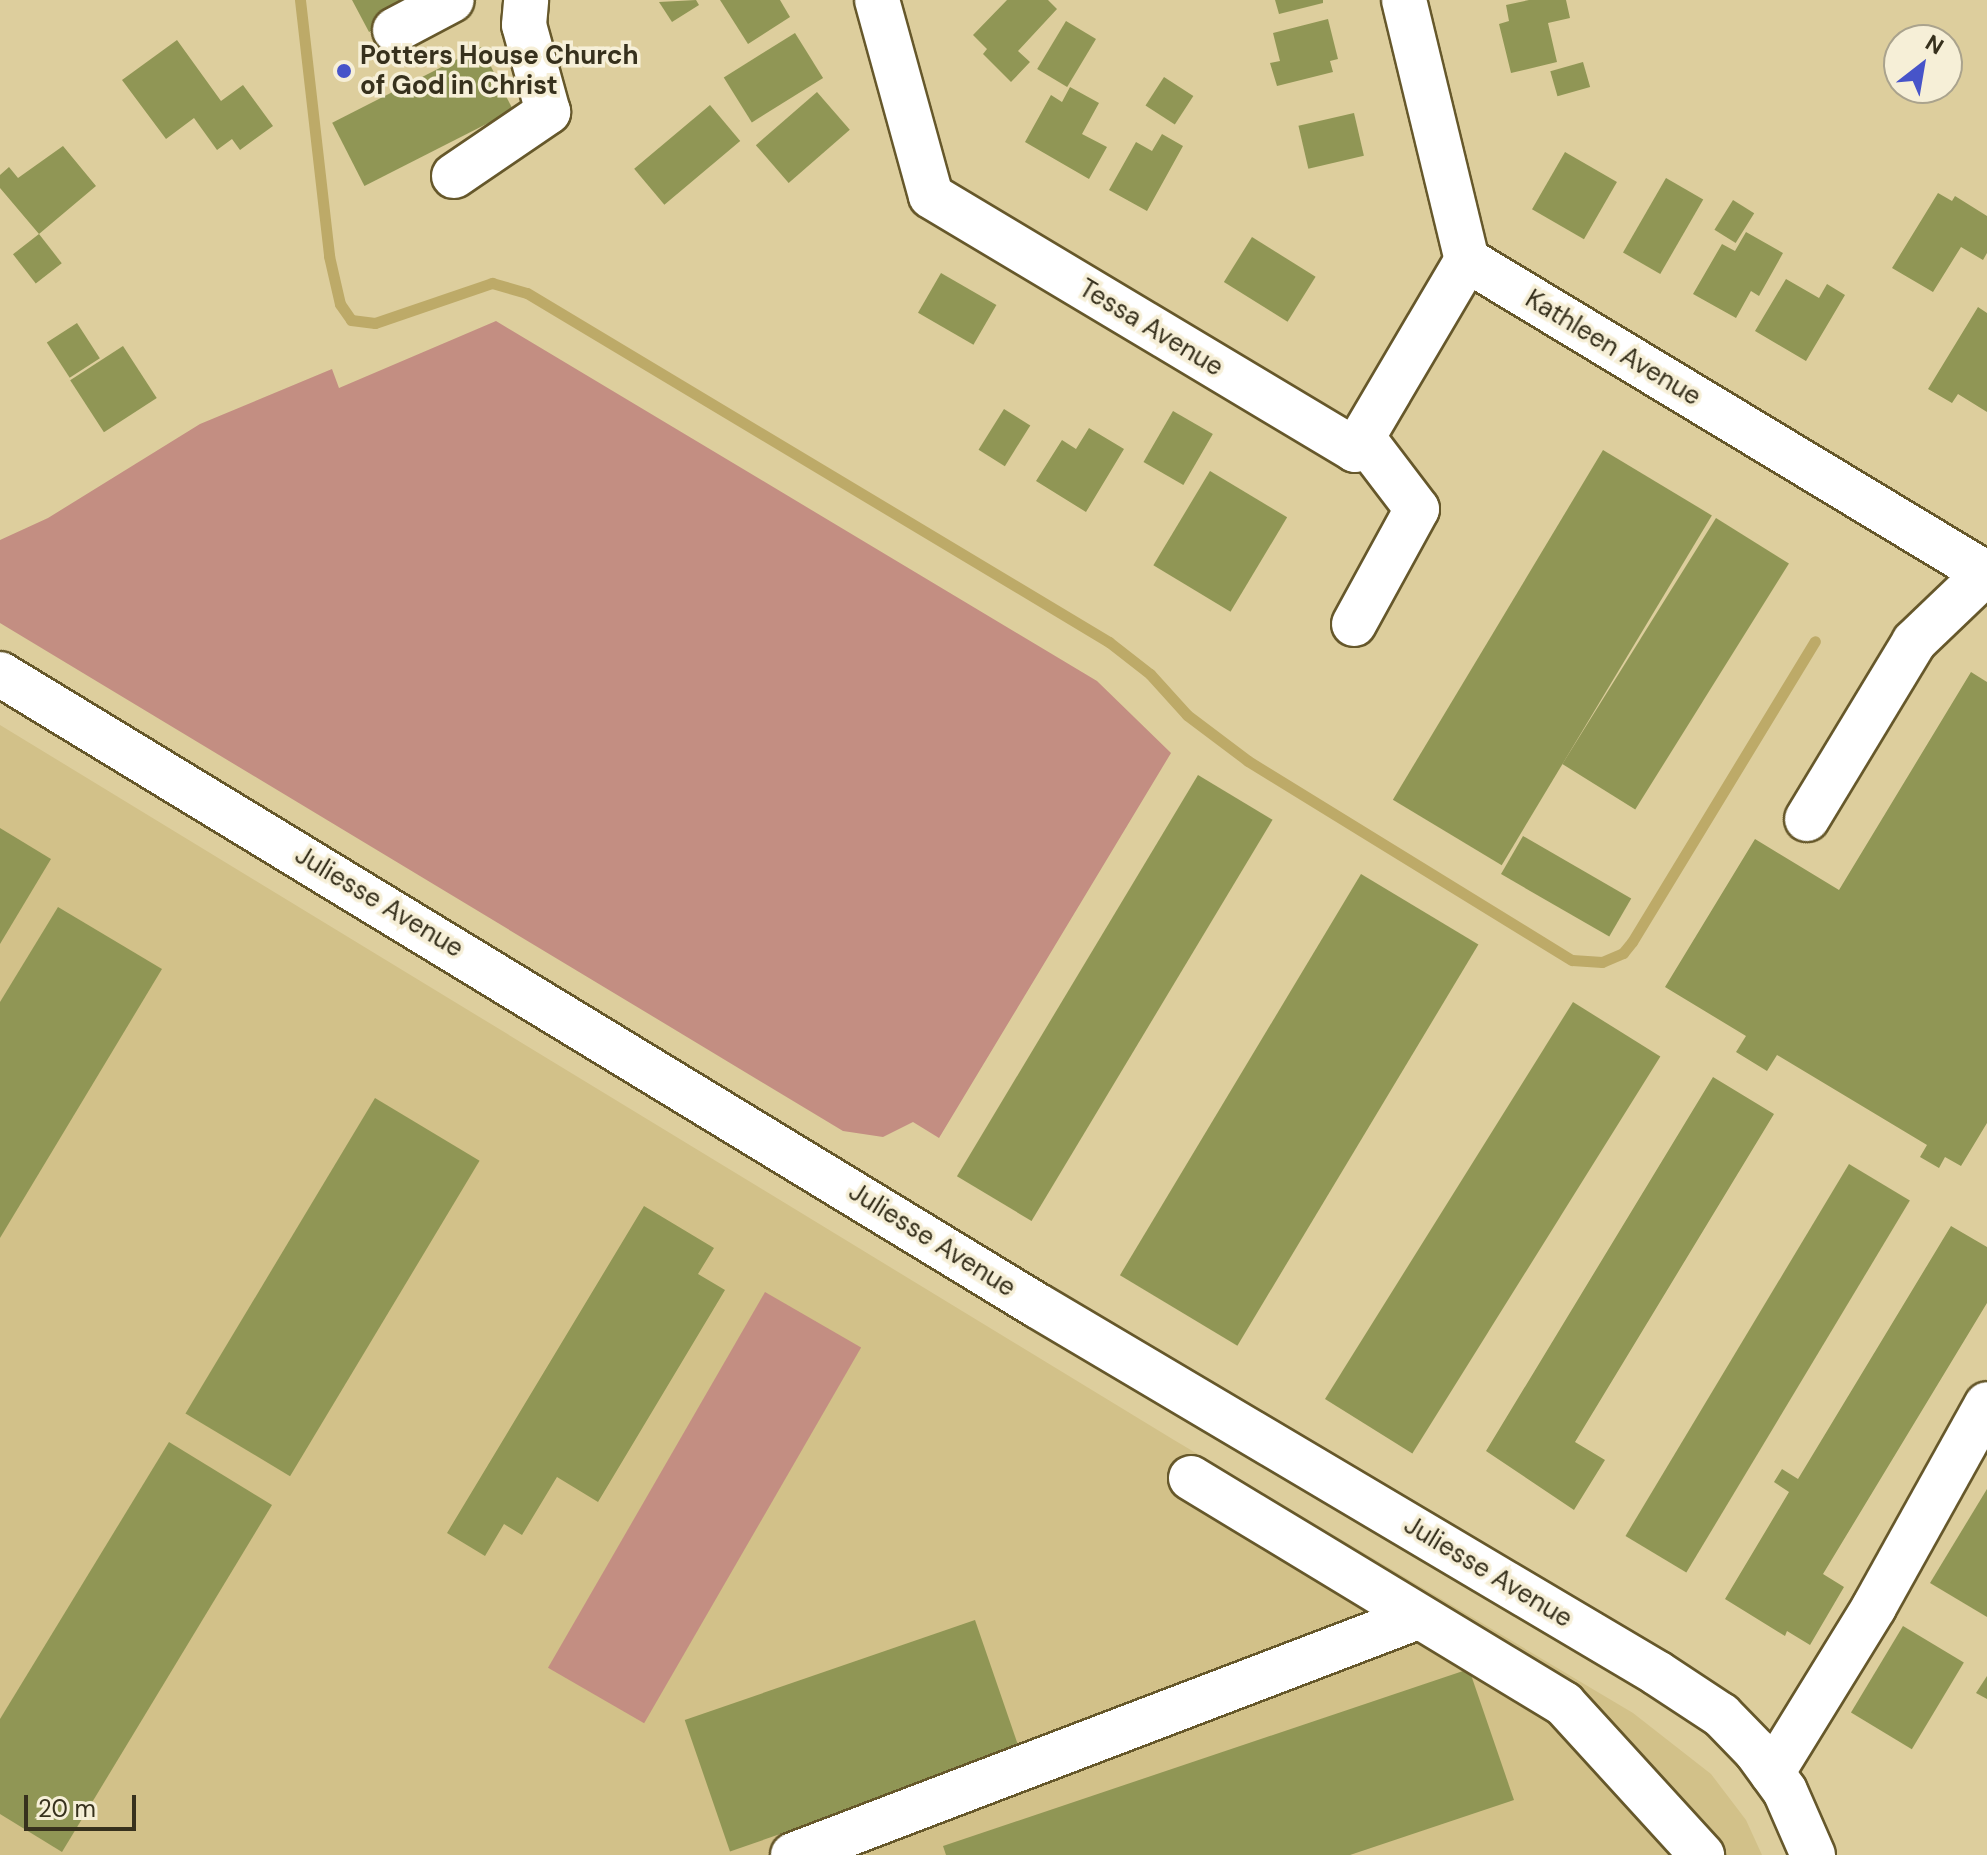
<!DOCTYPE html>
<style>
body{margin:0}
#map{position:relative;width:1987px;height:1855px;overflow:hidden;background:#ddce9d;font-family:"DM Sans",sans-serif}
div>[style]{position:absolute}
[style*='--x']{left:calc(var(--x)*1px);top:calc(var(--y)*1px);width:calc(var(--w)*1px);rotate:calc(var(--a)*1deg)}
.built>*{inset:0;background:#d2c189}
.green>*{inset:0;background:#c38e82;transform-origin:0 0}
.stream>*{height:11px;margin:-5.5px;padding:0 5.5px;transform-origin:5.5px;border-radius:5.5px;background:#bdaa68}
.building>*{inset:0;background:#909655;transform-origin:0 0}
.roads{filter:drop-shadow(2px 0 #66582b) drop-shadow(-2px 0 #66582b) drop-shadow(0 2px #66582b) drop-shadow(0 -2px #66582b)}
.minor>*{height:44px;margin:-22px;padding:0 22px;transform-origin:22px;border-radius:22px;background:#fff}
.dots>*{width:22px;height:22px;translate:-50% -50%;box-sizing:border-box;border:4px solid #f6efd7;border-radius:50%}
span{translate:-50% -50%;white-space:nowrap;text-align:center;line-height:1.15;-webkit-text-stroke:7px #f6efd7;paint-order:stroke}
.poi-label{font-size:26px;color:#37311d;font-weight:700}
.left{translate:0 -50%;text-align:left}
.street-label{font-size:26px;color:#37311d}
.north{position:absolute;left:1883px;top:24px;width:80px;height:80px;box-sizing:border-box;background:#f6efd7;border:2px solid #aaa38d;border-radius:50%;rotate:31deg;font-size:22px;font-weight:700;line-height:32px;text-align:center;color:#37311d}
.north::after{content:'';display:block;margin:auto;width:28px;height:36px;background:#4754c9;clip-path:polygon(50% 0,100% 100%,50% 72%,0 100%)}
.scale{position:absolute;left:24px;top:1795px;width:112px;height:36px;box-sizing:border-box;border:4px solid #37311d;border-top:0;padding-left:10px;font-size:24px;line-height:28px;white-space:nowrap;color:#37311d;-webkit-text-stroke:6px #f6efd7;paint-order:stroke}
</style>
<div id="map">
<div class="built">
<div style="clip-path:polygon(0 725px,1174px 1440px,1633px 1713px,1711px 1774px,1746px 1820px,1762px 1855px,0 1855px)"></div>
</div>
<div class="green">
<div style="clip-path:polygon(496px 321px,1097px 681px,1171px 753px,939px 1138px,913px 1122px,883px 1137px,843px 1131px,0 623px,0 540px,48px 518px,200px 424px,332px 369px,339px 388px)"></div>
<div style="left:765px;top:1292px;width:111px;height:434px;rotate:30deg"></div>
</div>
<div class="stream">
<div style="--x:300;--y:0;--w:258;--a:83.5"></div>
<div style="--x:329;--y:256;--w:49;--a:77.1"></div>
<div style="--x:340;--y:304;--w:19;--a:55"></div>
<div style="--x:351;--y:320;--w:24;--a:7"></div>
<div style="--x:375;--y:323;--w:124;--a:-18.9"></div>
<div style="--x:492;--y:283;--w:36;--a:16"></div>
<div style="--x:527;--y:293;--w:679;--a:30.95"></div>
<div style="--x:1109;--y:642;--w:52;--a:38"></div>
<div style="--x:1150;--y:674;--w:55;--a:47.9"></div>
<div style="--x:1187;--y:715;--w:76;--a:37"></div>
<div style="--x:1248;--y:761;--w:380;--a:31.6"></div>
<div style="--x:1572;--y:960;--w:30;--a:4"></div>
<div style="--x:1602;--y:962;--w:23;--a:-23"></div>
<div style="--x:1623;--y:953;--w:14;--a:-51"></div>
<div style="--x:1632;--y:942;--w:352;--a:-58.7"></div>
</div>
<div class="building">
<div style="clip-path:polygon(352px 0,403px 0,409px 12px,369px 32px)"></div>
<div style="clip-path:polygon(696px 0,699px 5px,672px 22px,659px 2px)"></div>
<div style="clip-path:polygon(720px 0,780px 0,790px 17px,748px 44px)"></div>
<div style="clip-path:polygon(1007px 0,1048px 0,1057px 9px,1018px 51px,1030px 62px,1011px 82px,983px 54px,987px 49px,973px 35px)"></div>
<div style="clip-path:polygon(1275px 0,1323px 0,1323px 3px,1279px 14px)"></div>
<div style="clip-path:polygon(1529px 0,1566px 0,1570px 18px,1548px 23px,1557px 62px,1511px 73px,1499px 24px,1509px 21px,1506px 5px)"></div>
<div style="clip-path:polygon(1328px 19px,1338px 59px,1330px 61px,1333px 72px,1277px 86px,1270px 63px,1280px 61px,1273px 33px)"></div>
<div style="left:1066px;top:21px;width:35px;height:56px;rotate:31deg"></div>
<div style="left:795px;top:33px;width:53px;height:84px;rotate:58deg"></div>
<div style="clip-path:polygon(177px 40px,221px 101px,243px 85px,273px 126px,240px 150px,232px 139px,217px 150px,194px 118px,166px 139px,122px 80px)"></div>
<div style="left:481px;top:47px;width:71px;height:167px;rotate:63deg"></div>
<div style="left:1583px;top:62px;width:26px;height:34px;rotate:74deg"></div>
<div style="left:1164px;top:77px;width:35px;height:34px;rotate:33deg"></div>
<div style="clip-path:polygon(1070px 87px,1099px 103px,1082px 134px,1107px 147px,1089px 179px,1025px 142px,1051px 95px,1062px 102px)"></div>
<div style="left:817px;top:92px;width:50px;height:81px;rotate:49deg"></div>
<div style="left:710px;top:105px;width:47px;height:99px;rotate:50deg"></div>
<div style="left:1354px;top:113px;width:44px;height:57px;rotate:77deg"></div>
<div style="clip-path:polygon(1162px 134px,1183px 146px,1147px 211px,1109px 190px,1136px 142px,1152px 151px)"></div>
<div style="clip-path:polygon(63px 146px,96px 186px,39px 234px,0 188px,0 175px,9px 167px,18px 178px)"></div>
<div style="left:1565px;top:152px;width:60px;height:66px;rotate:30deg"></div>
<div style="left:1666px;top:178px;width:43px;height:86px;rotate:30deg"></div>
<div style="clip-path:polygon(1938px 193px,1952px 201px,1955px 196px,1987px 216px,1987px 253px,1983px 260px,1961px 247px,1933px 292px,1892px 268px)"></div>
<div style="left:1733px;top:200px;width:25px;height:35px;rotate:32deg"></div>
<div style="clip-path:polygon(1746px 232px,1783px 253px,1759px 296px,1751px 291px,1736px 318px,1693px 294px,1722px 244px,1735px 251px)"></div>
<div style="left:39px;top:234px;width:37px;height:33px;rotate:52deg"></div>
<div style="left:1252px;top:237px;width:75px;height:53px;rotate:32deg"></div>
<div style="left:941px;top:273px;width:64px;height:46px;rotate:30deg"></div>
<div style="clip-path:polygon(1786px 279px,1819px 298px,1827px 284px,1845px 295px,1806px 361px,1755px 331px)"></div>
<div style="clip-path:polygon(1978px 307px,1987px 313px,1987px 412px,1958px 394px,1952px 403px,1928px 389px)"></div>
<div style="left:77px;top:323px;width:42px;height:36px;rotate:57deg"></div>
<div style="left:123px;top:346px;width:62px;height:63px;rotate:57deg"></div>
<div style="left:1004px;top:409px;width:31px;height:48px;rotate:32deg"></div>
<div style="left:1173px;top:411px;width:46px;height:59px;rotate:30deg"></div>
<div style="clip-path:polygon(1089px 428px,1124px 449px,1086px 512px,1036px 481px,1062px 440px,1076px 449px)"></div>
<div style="left:1603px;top:450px;width:127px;height:408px;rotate:31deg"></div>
<div style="left:1210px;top:471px;width:90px;height:110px;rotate:31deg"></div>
<div style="left:1716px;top:518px;width:86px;height:290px;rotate:32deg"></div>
<div style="clip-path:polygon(1971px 672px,1987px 682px,1987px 1123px,1961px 1166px,1945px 1157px,1939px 1168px,1920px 1157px,1927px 1145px,1777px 1055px,1767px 1071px,1736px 1052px,1746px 1036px,1665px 987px,1755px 839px,1839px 890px)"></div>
<div style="left:1198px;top:775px;width:87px;height:468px;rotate:31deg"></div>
<div style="clip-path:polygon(0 828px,51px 859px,0 944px)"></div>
<div style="left:1523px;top:836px;width:125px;height:44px;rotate:30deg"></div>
<div style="left:1361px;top:874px;width:137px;height:468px;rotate:31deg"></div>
<div style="clip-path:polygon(58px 907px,162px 969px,0 1238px,0 1002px)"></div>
<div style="left:1573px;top:1002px;width:103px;height:468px;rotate:32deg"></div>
<div style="clip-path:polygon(1713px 1077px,1774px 1114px,1575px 1442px,1605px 1460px,1574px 1510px,1486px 1451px)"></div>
<div style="left:375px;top:1098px;width:122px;height:368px;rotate:31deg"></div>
<div style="left:1849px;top:1164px;width:71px;height:434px;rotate:31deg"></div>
<div style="clip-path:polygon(644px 1206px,714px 1248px,698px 1274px,725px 1290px,598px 1502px,557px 1477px,522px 1535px,504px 1524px,485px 1556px,447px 1533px)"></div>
<div style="clip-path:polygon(1951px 1226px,1987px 1247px,1987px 1303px,1823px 1574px,1844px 1587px,1810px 1645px,1787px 1631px,1785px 1636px,1725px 1599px,1789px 1492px,1774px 1482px,1782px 1469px,1798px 1479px)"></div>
<div style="clip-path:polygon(169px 1442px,272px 1505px,62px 1852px,0 1814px,0 1719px)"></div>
<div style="clip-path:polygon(1987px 1489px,1987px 1617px,1930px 1583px)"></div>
<div style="left:975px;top:1620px;width:139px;height:307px;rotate:71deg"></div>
<div style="left:1903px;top:1626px;width:71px;height:101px;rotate:31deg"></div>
<div style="clip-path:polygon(1469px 1669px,1514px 1800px,1350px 1855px,946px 1855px,943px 1846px)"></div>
<div style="clip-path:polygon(1987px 1676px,1987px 1699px,1976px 1693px)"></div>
</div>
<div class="roads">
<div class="minor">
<div style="--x:877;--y:0;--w:203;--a:74.6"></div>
<div style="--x:931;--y:196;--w:494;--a:30.9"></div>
<div style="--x:1355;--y:450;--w:221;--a:-59.5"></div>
<div style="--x:1404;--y:0;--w:268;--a:76.4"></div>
<div style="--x:1467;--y:260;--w:607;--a:31.13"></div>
<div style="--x:395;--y:30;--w:64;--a:-27.8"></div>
<div style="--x:454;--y:176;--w:114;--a:-34.2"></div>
<div style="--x:548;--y:112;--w:90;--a:-105.4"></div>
<div style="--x:524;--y:25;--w:25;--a:-85"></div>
<div style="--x:1354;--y:624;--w:131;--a:-61.3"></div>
<div style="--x:1417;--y:509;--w:89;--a:-127.3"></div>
<div style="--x:0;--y:674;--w:1215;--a:31.34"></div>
<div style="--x:1038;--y:1306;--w:720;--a:30.66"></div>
<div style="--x:1657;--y:1673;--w:77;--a:33.3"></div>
<div style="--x:1721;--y:1715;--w:50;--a:45.8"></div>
<div style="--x:1756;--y:1751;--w:49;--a:54.1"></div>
<div style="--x:1785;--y:1791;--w:70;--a:66.4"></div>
<div style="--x:1807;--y:819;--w:207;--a:-58.8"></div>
<div style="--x:1914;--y:642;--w:100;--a:-43.8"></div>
<div style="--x:1191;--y:1478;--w:436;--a:31.2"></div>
<div style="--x:1564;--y:1704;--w:205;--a:47.6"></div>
<div style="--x:1772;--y:1773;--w:195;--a:-58.4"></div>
<div style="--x:1874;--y:1607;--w:232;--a:-60.9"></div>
<div style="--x:793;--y:1855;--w:669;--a:-20.85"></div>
</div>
</div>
<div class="dots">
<div style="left:344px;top:71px;background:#4754c9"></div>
</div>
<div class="poi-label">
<span class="left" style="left:360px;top:71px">Potters House Church<br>of God in Christ</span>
</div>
<div class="street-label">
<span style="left:1151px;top:328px;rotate:31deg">Tessa Avenue</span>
<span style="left:1613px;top:348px;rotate:31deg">Kathleen Avenue</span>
<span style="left:379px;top:902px;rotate:31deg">Juliesse Avenue</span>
<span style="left:932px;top:1240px;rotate:32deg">Juliesse Avenue</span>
<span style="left:1488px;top:1572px;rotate:31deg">Juliesse Avenue</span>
</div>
<div class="north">N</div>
<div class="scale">20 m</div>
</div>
